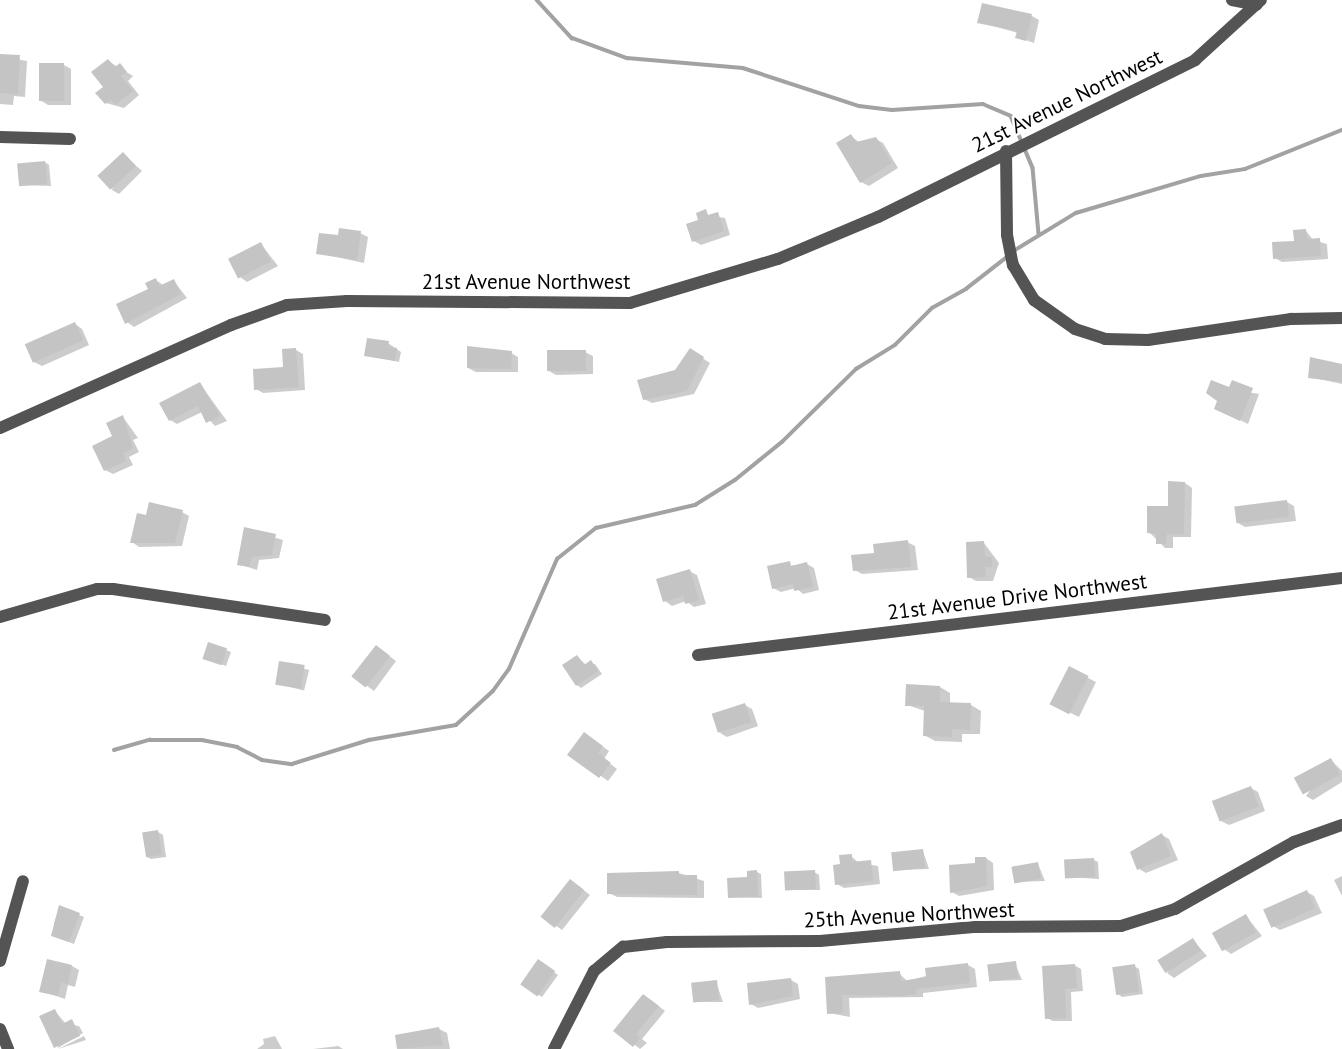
<!DOCTYPE html>
<style>
body{margin:0}
#map{position:relative;width:1342px;height:1049px;overflow:hidden;background:#fff;font-family:"PT Sans",sans-serif}
div>[style]{position:absolute}
[style*='--x']{left:calc(var(--x)*1px);top:calc(var(--y)*1px);width:calc(var(--w)*1px);rotate:calc(var(--a)*1deg)}
.shadow>*{inset:0;background:#0003;transform-origin:0 0}
.stream>*{height:3.5px;margin:-1.75px;padding:0 1.75px;transform-origin:1.75px;border-radius:1.75px;background:#a2a2a2}
.building>*{inset:0;background:#c4c4c4;transform-origin:0 0}
.minor>*{height:12px;margin:-6px;padding:0 6px;transform-origin:6px;border-radius:6px;background:#545454}
span{translate:-50% -50%;white-space:nowrap;text-align:center;line-height:1.15;-webkit-text-stroke:5px #fff;paint-order:stroke}
.street-label{font-size:21px;color:#000}
</style>
<div id="map">
<div class="shadow">
<div style="clip-path:polygon(1032px 16px,1039px 20px,1034px 43px,1017px 37px,1018px 33px,979px 22px)"></div>
<div style="clip-path:polygon(0 56px,27px 61px,25px 97px,14px 96px,13px 105px,0 104px)"></div>
<div style="clip-path:polygon(108px 61px,133px 76px,128px 81px,139px 95px,124px 108px,106px 103px)"></div>
<div style="clip-path:polygon(64px 65px,71px 69px,71px 105px,48px 105px,40px 100px)"></div>
<div style="clip-path:polygon(851px 136px,860px 143px,876px 139px,883px 143px,898px 168px,869px 186px,861px 182px)"></div>
<div style="clip-path:polygon(123px 154px,142px 171px,119px 194px,112px 190px)"></div>
<div style="clip-path:polygon(45px 162px,49px 165px,51px 186px,20px 185px)"></div>
<div style="clip-path:polygon(699px 214px,725px 218px,730px 235px,701px 245px,694px 241px)"></div>
<div style="clip-path:polygon(1306px 231px,1313px 240px,1327px 244px,1328px 259px,1282px 262px,1275px 258px)"></div>
<div style="clip-path:polygon(360px 233px,368px 237px,364px 263px,318px 253px,340px 237px)"></div>
<div style="clip-path:polygon(261px 244px,278px 266px,247px 282px,240px 277px)"></div>
<div style="clip-path:polygon(156px 280px,163px 285px,174px 281px,187px 298px,134px 327px,127px 322px)"></div>
<div style="clip-path:polygon(75px 324px,82px 329px,89px 345px,42px 366px,34px 362px)"></div>
<div style="clip-path:polygon(388px 343px,401px 352px,399px 362px,366px 355px)"></div>
<div style="clip-path:polygon(296px 350px,303px 354px,305px 390px,263px 393px,256px 389px,284px 369px)"></div>
<div style="clip-path:polygon(690px 350px,710px 363px,694px 394px,652px 403px,644px 399px,676px 371px)"></div>
<div style="clip-path:polygon(585px 352px,593px 356px,593px 374px,556px 375px,549px 371px)"></div>
<div style="clip-path:polygon(511px 353px,518px 357px,518px 372px,476px 372px,468px 368px)"></div>
<div style="clip-path:polygon(1342px 365px,1342px 384px,1310px 377px)"></div>
<div style="clip-path:polygon(200px 384px,227px 421px,215px 426px,202px 412px,177px 424px,170px 420px)"></div>
<div style="clip-path:polygon(1230px 389px,1259px 394px,1248px 424px,1223px 412px,1219px 401px)"></div>
<div style="clip-path:polygon(123px 417px,138px 438px,133px 440px,139px 452px,129px 457px,133px 465px,113px 474px,105px 470px)"></div>
<div style="clip-path:polygon(1185px 483px,1192px 488px,1191px 537px,1173px 537px,1173px 548px,1165px 548px,1149px 532px)"></div>
<div style="clip-path:polygon(1287px 502px,1294px 506px,1296px 521px,1245px 527px,1238px 523px)"></div>
<div style="clip-path:polygon(182px 512px,189px 516px,182px 546px,139px 547px,132px 542px,147px 517px)"></div>
<div style="clip-path:polygon(246px 529px,283px 540px,279px 558px,259px 560px,257px 570px,239px 564px)"></div>
<div style="clip-path:polygon(907px 542px,915px 546px,918px 570px,862px 574px,855px 570px)"></div>
<div style="clip-path:polygon(984px 543px,999px 563px,993px 581px,976px 581px,969px 577px)"></div>
<div style="clip-path:polygon(807px 564px,814px 568px,819px 590px,803px 594px,796px 588px,781px 592px,773px 588px,769px 568px)"></div>
<div style="clip-path:polygon(689px 571px,697px 575px,706px 604px,694px 607px,686px 601px,672px 606px,665px 601px)"></div>
<div style="clip-path:polygon(226px 650px,231px 652px,226px 666px,209px 660px)"></div>
<div style="clip-path:polygon(384px 652px,396px 661px,374px 691px,352px 675px)"></div>
<div style="clip-path:polygon(578px 657px,586px 665px,595px 664px,602px 674px,581px 688px,577px 685px)"></div>
<div style="left:281px;top:663px;width:29px;height:21px;rotate:14deg"></div>
<div style="clip-path:polygon(1070px 669px,1096px 682px,1079px 717px,1060px 708px)"></div>
<div style="clip-path:polygon(940px 687px,950px 693px,950px 704px,971px 705px,981px 711px,980px 734px,962px 734px,962px 742px,935px 741px,924px 735px,925px 711px,907px 705px)"></div>
<div style="clip-path:polygon(745px 705px,752px 709px,758px 726px,727px 737px,720px 733px)"></div>
<div style="clip-path:polygon(592px 739px,609px 751px,604px 759px,617px 769px,608px 781px,570px 754px)"></div>
<div style="clip-path:polygon(1331px 760px,1342px 771px,1342px 782px,1313px 800px,1306px 796px)"></div>
<div style="clip-path:polygon(1251px 788px,1258px 792px,1265px 811px,1229px 825px,1221px 821px)"></div>
<div style="clip-path:polygon(158px 832px,163px 835px,166px 857px,151px 859px,147px 857px)"></div>
<div style="clip-path:polygon(1162px 835px,1169px 839px,1178px 860px,1146px 873px,1139px 869px)"></div>
<div style="clip-path:polygon(923px 851px,929px 869px,894px 870px)"></div>
<div style="clip-path:polygon(851px 856px,859px 863px,878px 866px,880px 884px,844px 888px,837px 884px,842px 866px)"></div>
<div style="clip-path:polygon(986px 858px,993px 863px,994px 890px,959px 896px,952px 892px)"></div>
<div style="clip-path:polygon(1094px 860px,1098px 862px,1099px 879px,1066px 877px)"></div>
<div style="clip-path:polygon(1038px 864px,1045px 881px,1015px 882px)"></div>
<div style="clip-path:polygon(757px 872px,761px 874px,762px 898px,730px 897px)"></div>
<div style="clip-path:polygon(814px 872px,819px 875px,820px 890px,787px 890px)"></div>
<div style="clip-path:polygon(679px 873px,704px 881px,704px 898px,617px 897px,609px 893px)"></div>
<div style="clip-path:polygon(1342px 876px,1342px 896px,1334px 880px)"></div>
<div style="clip-path:polygon(577px 885px,590px 895px,562px 930px,555px 925px)"></div>
<div style="clip-path:polygon(1307px 892px,1314px 896px,1322px 913px,1280px 930px,1273px 926px)"></div>
<div style="clip-path:polygon(60px 907px,84px 917px,74px 944px,58px 938px,54px 923px)"></div>
<div style="clip-path:polygon(1246px 916px,1262px 936px,1231px 954px,1224px 949px)"></div>
<div style="clip-path:polygon(1193px 940px,1207px 956px,1174px 978px,1167px 973px)"></div>
<div style="clip-path:polygon(1015px 963px,1022px 980px,991px 981px)"></div>
<div style="clip-path:polygon(543px 964px,558px 975px,542px 997px,522px 984px)"></div>
<div style="clip-path:polygon(968px 965px,975px 969px,977px 987px,923px 993px,923px 997px,849px 998px,850px 1017px,829px 1013px,827px 979px,899px 973px,907px 981px)"></div>
<div style="clip-path:polygon(1074px 965px,1081px 969px,1083px 991px,1071px 992px,1072px 1021px,1053px 1021px,1047px 1018px)"></div>
<div style="clip-path:polygon(72px 966px,79px 970px,75px 987px,68px 985px,65px 999px,41px 991px)"></div>
<div style="clip-path:polygon(1134px 966px,1139px 969px,1143px 994px,1122px 997px,1118px 994px)"></div>
<div style="clip-path:polygon(791px 980px,798px 984px,800px 999px,758px 1008px,751px 1004px)"></div>
<div style="clip-path:polygon(716px 982px,723px 1002px,695px 1002px)"></div>
<div style="clip-path:polygon(651px 1000px,665px 1011px,642px 1039px,647px 1043px,640px 1049px,616px 1030px)"></div>
<div style="clip-path:polygon(55px 1011px,66px 1024px,79px 1026px,83px 1033px,58px 1048px)"></div>
<div style="clip-path:polygon(439px 1029px,447px 1033px,450px 1049px,399px 1049px,397px 1037px)"></div>
<div style="clip-path:polygon(84px 1036px,86px 1040px,58px 1049px)"></div>
<div style="clip-path:polygon(275px 1036px,282px 1049px,257px 1049px,264px 1044px,263px 1039px)"></div>
<div style="clip-path:polygon(338px 1046px,343px 1049px,313px 1049px)"></div>
</div>
<div class="stream">
<div style="--x:537;--y:0;--w:52;--a:47.4"></div>
<div style="--x:572;--y:38;--w:59;--a:20"></div>
<div style="--x:627;--y:58;--w:116;--a:4.9"></div>
<div style="--x:743;--y:68;--w:122;--a:18.1"></div>
<div style="--x:859;--y:106;--w:33;--a:7"></div>
<div style="--x:892;--y:110;--w:91;--a:-3.8"></div>
<div style="--x:983;--y:104;--w:30;--a:23"></div>
<div style="--x:1011;--y:116;--w:56;--a:67.1"></div>
<div style="--x:1033;--y:168;--w:66;--a:84.8"></div>
<div style="--x:1012;--y:252;--w:75;--a:-31.4"></div>
<div style="--x:1076;--y:213;--w:130;--a:-16.5"></div>
<div style="--x:1201;--y:176;--w:45;--a:-9"></div>
<div style="--x:1245;--y:169;--w:105;--a:-21.9"></div>
<div style="--x:114;--y:750;--w:37;--a:-16"></div>
<div style="--x:150;--y:740;--w:52;--a:0"></div>
<div style="--x:202;--y:740;--w:36;--a:11"></div>
<div style="--x:237;--y:747;--w:28;--a:27"></div>
<div style="--x:262;--y:760;--w:30;--a:8"></div>
<div style="--x:292;--y:764;--w:81;--a:-17.3"></div>
<div style="--x:369;--y:740;--w:88;--a:-9.8"></div>
<div style="--x:456;--y:725;--w:50;--a:-42.6"></div>
<div style="--x:493;--y:691;--w:27;--a:-54"></div>
<div style="--x:509;--y:669;--w:120;--a:-66.4"></div>
<div style="--x:557;--y:559;--w:50;--a:-38.5"></div>
<div style="--x:596;--y:528;--w:102;--a:-13.1"></div>
<div style="--x:695;--y:505;--w:47;--a:-32"></div>
<div style="--x:735;--y:480;--w:60;--a:-39"></div>
<div style="--x:782;--y:442;--w:104;--a:-44.6"></div>
<div style="--x:856;--y:369;--w:46;--a:-31.6"></div>
<div style="--x:895;--y:345;--w:52;--a:-45"></div>
<div style="--x:932;--y:308;--w:39;--a:-29"></div>
<div style="--x:966;--y:289;--w:52;--a:-38"></div>
</div>
<div class="building">
<div style="clip-path:polygon(982px 3px,1032px 14px,1026px 41px,1015px 38px,1017px 31px,977px 23px)"></div>
<div style="left:0;top:54px;width:20px;height:39px;rotate:3deg"></div>
<div style="clip-path:polygon(108px 59px,115px 67px,120px 63px,127px 72px,121px 76px,133px 91px,115px 105px,111px 100px,105px 104px,95px 93px,103px 87px,91px 72px)"></div>
<div style="left:39px;top:63px;width:25px;height:38px"></div>
<div style="clip-path:polygon(851px 134px,856px 142px,876px 137px,892px 163px,860px 183px,836px 143px)"></div>
<div style="left:123px;top:152px;width:19px;height:35px;rotate:47deg"></div>
<div style="left:45px;top:161px;width:23px;height:28px;rotate:85deg"></div>
<div style="clip-path:polygon(706px 209px,708px 215px,718px 212px,724px 231px,692px 242px,686px 224px,698px 220px,696px 213px)"></div>
<div style="clip-path:polygon(339px 228px,361px 231px,357px 260px,316px 254px,319px 233px,338px 235px)"></div>
<div style="clip-path:polygon(1306px 229px,1307px 239px,1320px 238px,1321px 256px,1273px 259px,1272px 242px,1294px 241px,1293px 230px)"></div>
<div style="left:261px;top:242px;width:22px;height:37px;rotate:63deg"></div>
<div style="clip-path:polygon(156px 278px,159px 286px,174px 279px,181px 294px,125px 324px,116px 304px,148px 289px,145px 283px)"></div>
<div style="left:75px;top:322px;width:20px;height:55px;rotate:66deg"></div>
<div style="clip-path:polygon(367px 338px,389px 341px,388px 347px,397px 348px,395px 361px,364px 356px)"></div>
<div style="clip-path:polygon(467px 346px,512px 351px,511px 369px,467px 368px)"></div>
<div style="clip-path:polygon(296px 348px,299px 387px,254px 390px,253px 369px,283px 367px,282px 349px)"></div>
<div style="clip-path:polygon(690px 348px,704px 357px,687px 391px,643px 400px,637px 380px,675px 370px)"></div>
<div style="left:586px;top:350px;width:21px;height:39px;rotate:90deg"></div>
<div style="clip-path:polygon(1310px 357px,1342px 364px,1342px 382px,1308px 378px)"></div>
<div style="clip-path:polygon(1211px 380px,1229px 387px,1232px 380px,1253px 388px,1240px 421px,1214px 409px,1217px 401px,1206px 393px)"></div>
<div style="clip-path:polygon(200px 382px,220px 416px,206px 423px,198px 406px,169px 421px,159px 403px)"></div>
<div style="clip-path:polygon(123px 415px,133px 448px,123px 453px,126px 461px,104px 471px,92px 446px,112px 436px,106px 423px)"></div>
<div style="clip-path:polygon(1168px 481px,1185px 482px,1184px 534px,1167px 534px,1166px 544px,1156px 544px,1156px 534px,1147px 533px,1147px 506px,1168px 506px)"></div>
<div style="left:1287px;top:500px;width:17px;height:53px;rotate:83deg"></div>
<div style="clip-path:polygon(149px 502px,183px 510px,175px 543px,130px 543px,137px 513px,146px 515px)"></div>
<div style="clip-path:polygon(244px 527px,276px 534px,272px 555px,252px 557px,249px 567px,237px 565px)"></div>
<div style="clip-path:polygon(908px 540px,911px 567px,853px 571px,851px 555px,874px 553px,873px 544px)"></div>
<div style="clip-path:polygon(984px 541px,985px 557px,992px 557px,992px 567px,985px 567px,986px 577px,967px 578px,966px 542px)"></div>
<div style="clip-path:polygon(790px 561px,791px 566px,807px 562px,813px 587px,794px 591px,793px 584px,772px 589px,767px 566px)"></div>
<div style="clip-path:polygon(690px 569px,699px 600px,685px 604px,683px 596px,663px 602px,656px 579px)"></div>
<div style="left:208px;top:642px;width:20px;height:18px;rotate:18deg"></div>
<div style="left:376px;top:645px;width:18px;height:40px;rotate:38deg"></div>
<div style="clip-path:polygon(577px 655px,584px 665px,591px 660px,598px 671px,576px 686px,562px 665px)"></div>
<div style="left:279px;top:661px;width:26px;height:24px;rotate:9deg"></div>
<div style="left:1069px;top:666px;width:22px;height:43px;rotate:27deg"></div>
<div style="clip-path:polygon(906px 684px,940px 686px,940px 702px,971px 703px,970px 730px,952px 729px,952px 737px,923px 736px,924px 706px,905px 706px)"></div>
<div style="left:745px;top:703px;width:20px;height:35px;rotate:72deg"></div>
<div style="clip-path:polygon(584px 732px,603px 746px,598px 753px,611px 763px,599px 778px,567px 755px)"></div>
<div style="left:1331px;top:758px;width:19px;height:42px;rotate:62deg"></div>
<div style="left:1251px;top:786px;width:22px;height:42px;rotate:69deg"></div>
<div style="left:158px;top:830px;width:25px;height:16px;rotate:81deg"></div>
<div style="clip-path:polygon(1162px 833px,1171px 856px,1137px 870px,1130px 852px)"></div>
<div style="left:923px;top:849px;width:19px;height:32px;rotate:84deg"></div>
<div style="clip-path:polygon(852px 854px,852px 862px,871px 860px,873px 881px,835px 885px,833px 865px,840px 864px,839px 855px)"></div>
<div style="clip-path:polygon(975px 857px,986px 857px,987px 886px,950px 893px,949px 865px,975px 863px)"></div>
<div style="left:1094px;top:858px;width:19px;height:30px;rotate:87deg"></div>
<div style="left:1038px;top:862px;width:17px;height:27px;rotate:80deg"></div>
<div style="clip-path:polygon(757px 870px,758px 897px,728px 898px,727px 878px,747px 877px,747px 871px)"></div>
<div style="left:815px;top:870px;width:19px;height:31px;rotate:87deg"></div>
<div style="clip-path:polygon(679px 871px,679px 875px,697px 875px,697px 895px,607px 894px,607px 873px)"></div>
<div style="left:570px;top:879px;width:18px;height:48px;rotate:38deg"></div>
<div style="left:1307px;top:890px;width:20px;height:48px;rotate:66deg"></div>
<div style="clip-path:polygon(59px 905px,80px 913px,69px 942px,51px 936px)"></div>
<div style="left:1246px;top:914px;width:21px;height:39px;rotate:61deg"></div>
<div style="left:1193px;top:938px;width:15px;height:42px;rotate:58deg"></div>
<div style="clip-path:polygon(47px 959px,72px 965px,68px 984px,61px 982px,58px 996px,39px 992px)"></div>
<div style="left:538px;top:959px;width:21px;height:31px;rotate:35deg"></div>
<div style="left:1016px;top:961px;width:17px;height:29px;rotate:83deg"></div>
<div style="clip-path:polygon(968px 963px,970px 983px,916px 989px,917px 994px,902px 996px,842px 995px,843px 1013px,827px 1014px,825px 977px,900px 971px,901px 981px,926px 977px,925px 968px)"></div>
<div style="clip-path:polygon(1075px 964px,1077px 988px,1065px 989px,1066px 1018px,1045px 1019px,1042px 966px)"></div>
<div style="left:1135px;top:964px;width:28px;height:23px;rotate:82deg"></div>
<div style="clip-path:polygon(791px 978px,793px 996px,749px 1005px,747px 983px)"></div>
<div style="left:717px;top:980px;width:20px;height:26px;rotate:84deg"></div>
<div style="clip-path:polygon(643px 994px,659px 1006px,636px 1034px,640px 1038px,633px 1047px,613px 1031px)"></div>
<div style="clip-path:polygon(55px 1009px,62px 1024px,72px 1019px,80px 1036px,54px 1048px,39px 1016px)"></div>
<div style="clip-path:polygon(439px 1027px,443px 1045px,397px 1049px,395px 1035px)"></div>
</div>
<div class="minor">
<div style="--x:1232;--y:0;--w:25;--a:11"></div>
<div style="--x:0;--y:137;--w:70;--a:1.6"></div>
<div style="--x:1006;--y:151;--w:84;--a:89.3"></div>
<div style="--x:1007;--y:235;--w:31;--a:79"></div>
<div style="--x:1013;--y:265;--w:41;--a:59"></div>
<div style="--x:1034;--y:300;--w:50;--a:35.3"></div>
<div style="--x:1075;--y:329;--w:32;--a:18"></div>
<div style="--x:1105;--y:339;--w:43;--a:1.3"></div>
<div style="--x:1148;--y:340;--w:145;--a:-8.4"></div>
<div style="--x:1291;--y:319;--w:51;--a:-1.1"></div>
<div style="--x:0;--y:428;--w:253;--a:-24"></div>
<div style="--x:231;--y:325;--w:59;--a:-19.7"></div>
<div style="--x:287;--y:305;--w:60;--a:-3.8"></div>
<div style="--x:347;--y:301;--w:283;--a:0.4"></div>
<div style="--x:630;--y:303;--w:154;--a:-16.6"></div>
<div style="--x:778;--y:259;--w:108;--a:-22.8"></div>
<div style="--x:878;--y:217;--w:354;--a:-26.3"></div>
<div style="--x:1195;--y:60;--w:89;--a:-42.3"></div>
<div style="--x:0;--y:617;--w:101;--a:-16.1"></div>
<div style="--x:97;--y:589;--w:16;--a:0"></div>
<div style="--x:113;--y:589;--w:214;--a:8.3"></div>
<div style="--x:698;--y:655;--w:649;--a:-6.82"></div>
<div style="--x:0;--y:961;--w:83;--a:-74"></div>
<div style="--x:0;--y:1029;--w:22;--a:68"></div>
<div style="--x:554;--y:1049;--w:88;--a:-62.9"></div>
<div style="--x:594;--y:971;--w:38;--a:-40"></div>
<div style="--x:623;--y:947;--w:44;--a:-6.5"></div>
<div style="--x:667;--y:942;--w:153;--a:-0.4"></div>
<div style="--x:820;--y:941;--w:154;--a:-5.2"></div>
<div style="--x:973;--y:927;--w:148;--a:-0.4"></div>
<div style="--x:1121;--y:926;--w:57;--a:-17.5"></div>
<div style="--x:1175;--y:909;--w:137;--a:-29.4"></div>
<div style="--x:1294;--y:842;--w:51;--a:-19.5"></div>
</div>
<div class="street-label">
<span style="left:1067px;top:101px;rotate:-26deg">21st Avenue Northwest</span>
<span style="left:526px;top:282px">21st Avenue Northwest</span>
<span style="left:1017px;top:597px;rotate:-7deg">21st Avenue Drive Northwest</span>
<span style="left:909px;top:915px;rotate:-3deg">25th Avenue Northwest</span>
</div>
</div>
